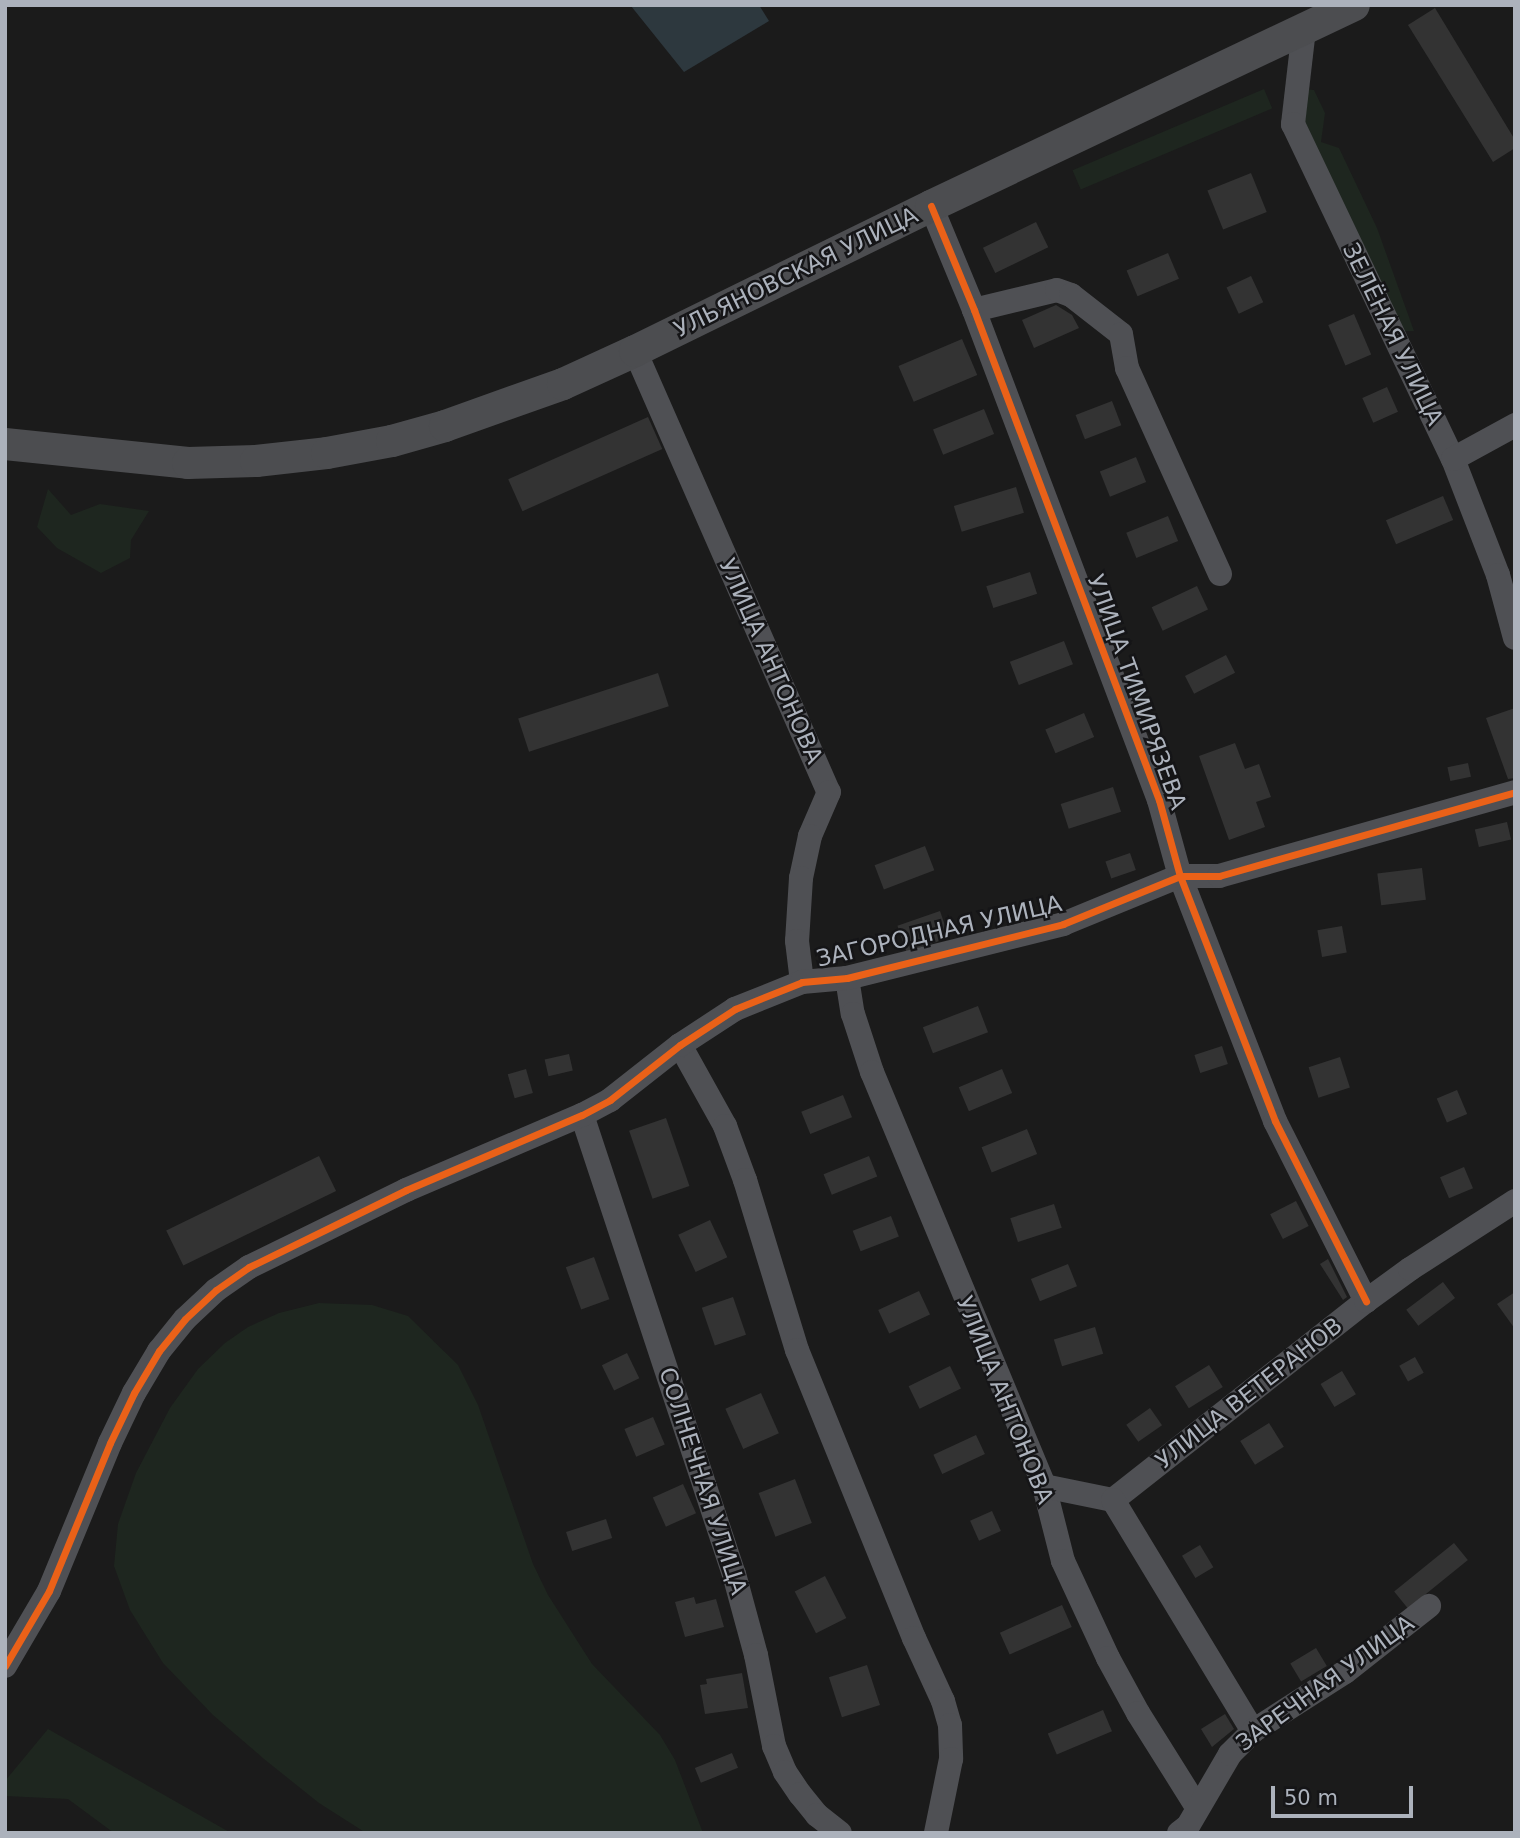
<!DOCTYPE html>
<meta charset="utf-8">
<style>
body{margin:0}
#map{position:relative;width:1520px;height:1838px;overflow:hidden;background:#1b1b1b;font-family:"DejaVu Sans",sans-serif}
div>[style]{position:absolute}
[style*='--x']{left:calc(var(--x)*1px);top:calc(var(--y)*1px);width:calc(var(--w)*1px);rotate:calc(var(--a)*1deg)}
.green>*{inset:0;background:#1e261f;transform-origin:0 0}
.water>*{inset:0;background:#2d383e}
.building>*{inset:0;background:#333;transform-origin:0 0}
.minor>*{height:24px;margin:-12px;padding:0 12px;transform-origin:12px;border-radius:12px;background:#4f5054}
.major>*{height:32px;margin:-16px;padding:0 16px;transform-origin:16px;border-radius:16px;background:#4c4d50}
.cycleway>*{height:7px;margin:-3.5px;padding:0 3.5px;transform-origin:3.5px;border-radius:3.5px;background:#ea6118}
span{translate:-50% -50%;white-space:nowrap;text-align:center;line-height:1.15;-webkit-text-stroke:5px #151517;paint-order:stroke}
.street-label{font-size:23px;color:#acb2bc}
.frame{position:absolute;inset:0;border:7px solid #acb2bc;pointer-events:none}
.scale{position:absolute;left:1271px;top:1786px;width:142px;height:32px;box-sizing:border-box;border:4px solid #acb2bc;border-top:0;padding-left:9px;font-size:21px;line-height:24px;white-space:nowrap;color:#acb2bc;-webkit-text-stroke:5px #151517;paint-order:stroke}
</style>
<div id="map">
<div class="green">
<div style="left:1264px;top:89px;width:21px;height:208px;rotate:67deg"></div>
<div style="clip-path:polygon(1304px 89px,1314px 90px,1325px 113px,1321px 142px,1339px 148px,1377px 228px,1414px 331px,1399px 331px,1305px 134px)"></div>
<div style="clip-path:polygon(48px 489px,71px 515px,100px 504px,149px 511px,131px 540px,130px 558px,101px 573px,57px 548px,37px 527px)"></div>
<div style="clip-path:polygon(319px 1303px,372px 1305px,408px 1316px,458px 1365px,478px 1405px,533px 1564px,548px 1595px,592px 1664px,660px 1735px,675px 1760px,703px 1833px,366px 1833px,319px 1803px,264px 1759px,213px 1715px,163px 1663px,130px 1610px,114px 1566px,118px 1524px,136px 1473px,170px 1408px,198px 1369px,225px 1343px,248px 1327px,279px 1313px)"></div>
<div style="clip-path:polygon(48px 1729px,231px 1833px,114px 1833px,68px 1799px,5px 1796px,5px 1781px)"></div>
</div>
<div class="water">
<div style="clip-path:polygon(759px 5px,769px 21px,684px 72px,631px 6px)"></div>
</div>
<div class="building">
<div style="clip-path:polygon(1435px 8px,1515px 140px,1515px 148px,1493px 162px,1408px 25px)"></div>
<div style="left:1251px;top:173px;width:42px;height:47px;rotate:68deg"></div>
<div style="left:1036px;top:222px;width:28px;height:59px;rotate:64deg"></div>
<div style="left:1168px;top:253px;width:28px;height:45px;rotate:67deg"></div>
<div style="left:1251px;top:276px;width:29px;height:27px;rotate:65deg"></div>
<div style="clip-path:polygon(1056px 305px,1072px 315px,1079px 328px,1034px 348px,1022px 320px)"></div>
<div style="left:1354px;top:314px;width:44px;height:28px;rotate:67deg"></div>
<div style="left:962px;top:339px;width:39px;height:69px;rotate:67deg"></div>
<div style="left:1387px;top:387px;width:27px;height:27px;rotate:66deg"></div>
<div style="left:1112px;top:401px;width:26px;height:39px;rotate:69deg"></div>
<div style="left:984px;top:409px;width:27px;height:55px;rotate:68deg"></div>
<div style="left:648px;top:417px;width:35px;height:153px;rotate:66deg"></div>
<div style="left:1136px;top:457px;width:27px;height:39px;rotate:68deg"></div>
<div style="left:1016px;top:487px;width:27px;height:65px;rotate:73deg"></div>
<div style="left:1443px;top:496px;width:26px;height:62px;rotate:67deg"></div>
<div style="left:1168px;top:516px;width:27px;height:45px;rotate:68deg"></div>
<div style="left:1030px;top:572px;width:23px;height:46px;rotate:72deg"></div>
<div style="left:1197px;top:586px;width:26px;height:50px;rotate:65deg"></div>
<div style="left:1064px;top:641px;width:25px;height:58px;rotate:69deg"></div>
<div style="left:1226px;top:655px;width:20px;height:46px;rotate:63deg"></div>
<div style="left:658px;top:673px;width:35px;height:147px;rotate:72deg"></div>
<div style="clip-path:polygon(1515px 708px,1515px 778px,1508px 779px,1486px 718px)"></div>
<div style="left:1084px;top:713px;width:26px;height:42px;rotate:67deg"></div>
<div style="clip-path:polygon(1235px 743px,1245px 769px,1259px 764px,1271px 797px,1256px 802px,1265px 827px,1229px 840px,1199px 756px)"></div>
<div style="left:1468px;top:763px;width:14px;height:21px;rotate:78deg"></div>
<div style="left:1113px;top:787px;width:26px;height:55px;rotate:72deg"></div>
<div style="left:1507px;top:822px;width:18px;height:33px;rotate:77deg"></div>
<div style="left:925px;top:846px;width:26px;height:54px;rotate:69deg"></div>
<div style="left:1130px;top:853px;width:18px;height:26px;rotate:71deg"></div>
<div style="left:1422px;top:868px;width:32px;height:45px;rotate:83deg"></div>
<div style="left:940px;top:911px;width:28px;height:45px;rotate:71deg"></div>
<div style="left:1342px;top:926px;width:27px;height:25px;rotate:80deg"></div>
<div style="left:978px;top:1006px;width:28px;height:59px;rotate:69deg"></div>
<div style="left:1222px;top:1046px;width:19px;height:29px;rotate:72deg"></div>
<div style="left:569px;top:1054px;width:17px;height:25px;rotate:77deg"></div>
<div style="left:1340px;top:1057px;width:32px;height:33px;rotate:72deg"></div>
<div style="left:526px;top:1069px;width:25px;height:19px;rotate:74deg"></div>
<div style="left:1002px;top:1069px;width:26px;height:47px;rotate:67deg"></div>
<div style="left:1457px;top:1090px;width:26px;height:22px;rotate:67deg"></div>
<div style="left:843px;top:1095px;width:24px;height:45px;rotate:68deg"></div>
<div style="left:666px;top:1118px;width:72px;height:39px;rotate:71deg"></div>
<div style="left:1027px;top:1129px;width:27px;height:49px;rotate:68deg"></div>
<div style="left:319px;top:1156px;width:39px;height:170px;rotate:64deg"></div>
<div style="left:869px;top:1156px;width:22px;height:49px;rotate:68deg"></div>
<div style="left:1464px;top:1167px;width:23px;height:26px;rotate:67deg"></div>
<div style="left:1296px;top:1201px;width:28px;height:29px;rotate:63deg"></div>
<div style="left:1054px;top:1204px;width:25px;height:46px;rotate:72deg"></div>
<div style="left:891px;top:1216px;width:22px;height:41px;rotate:69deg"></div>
<div style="left:710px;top:1220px;width:41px;height:35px;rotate:65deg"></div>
<div style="left:594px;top:1257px;width:45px;height:30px;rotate:70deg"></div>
<div style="clip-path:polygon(1328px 1259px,1347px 1297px,1343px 1300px,1320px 1264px)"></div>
<div style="left:1068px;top:1264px;width:24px;height:40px;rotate:68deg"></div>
<div style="left:1443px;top:1282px;width:20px;height:46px;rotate:53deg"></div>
<div style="left:919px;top:1291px;width:26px;height:45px;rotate:65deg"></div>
<div style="clip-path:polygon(1515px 1292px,1515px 1329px,1497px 1304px)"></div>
<div style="left:733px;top:1297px;width:40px;height:33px;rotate:71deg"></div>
<div style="left:1095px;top:1327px;width:28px;height:43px;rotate:73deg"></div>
<div style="left:627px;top:1353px;width:28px;height:28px;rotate:64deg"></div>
<div style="left:1415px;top:1357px;width:18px;height:18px;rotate:61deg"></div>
<div style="left:1209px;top:1365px;width:26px;height:40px;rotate:58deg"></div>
<div style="left:950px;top:1366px;width:25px;height:46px;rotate:64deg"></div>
<div style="left:1342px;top:1371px;width:27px;height:25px;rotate:59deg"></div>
<div style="left:761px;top:1393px;width:44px;height:39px;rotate:66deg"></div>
<div style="left:1150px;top:1408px;width:21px;height:29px;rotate:55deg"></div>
<div style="left:653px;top:1417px;width:30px;height:31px;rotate:67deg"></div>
<div style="left:1269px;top:1423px;width:28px;height:34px;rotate:58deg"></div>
<div style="left:976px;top:1435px;width:21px;height:47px;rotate:65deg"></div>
<div style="left:795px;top:1479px;width:47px;height:39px;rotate:69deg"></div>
<div style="left:683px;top:1484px;width:32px;height:33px;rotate:66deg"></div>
<div style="left:992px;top:1511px;width:22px;height:24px;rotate:66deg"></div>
<div style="left:606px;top:1519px;width:20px;height:42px;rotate:72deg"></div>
<div style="left:1454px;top:1543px;width:22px;height:77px;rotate:51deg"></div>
<div style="left:1200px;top:1545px;width:26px;height:21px;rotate:59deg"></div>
<div style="left:825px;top:1576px;width:47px;height:34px;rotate:63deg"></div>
<div style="clip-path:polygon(694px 1597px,696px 1604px,716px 1599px,724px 1627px,685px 1637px,675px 1602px)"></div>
<div style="left:1062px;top:1605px;width:24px;height:68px;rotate:66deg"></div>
<div style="left:1316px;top:1648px;width:21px;height:30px;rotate:59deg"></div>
<div style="left:867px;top:1665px;width:42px;height:40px;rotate:72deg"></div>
<div style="clip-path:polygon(742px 1673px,748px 1708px,705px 1714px,700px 1685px,707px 1684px,706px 1679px)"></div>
<div style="left:1103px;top:1710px;width:23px;height:60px;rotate:67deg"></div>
<div style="clip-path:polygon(1225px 1714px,1234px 1729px,1212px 1747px,1201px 1729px)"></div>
<div style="left:732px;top:1753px;width:16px;height:40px;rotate:68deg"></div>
</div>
<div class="minor">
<div style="--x:1304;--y:29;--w:96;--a:96.6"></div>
<div style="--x:1293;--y:124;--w:371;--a:64.5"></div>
<div style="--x:1453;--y:459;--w:124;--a:68.8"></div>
<div style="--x:1498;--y:575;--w:65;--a:74.9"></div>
<div style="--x:931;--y:206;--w:113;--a:67.5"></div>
<div style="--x:974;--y:310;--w:524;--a:69.32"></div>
<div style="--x:1159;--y:800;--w:79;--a:74.6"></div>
<div style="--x:1180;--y:876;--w:263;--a:68.8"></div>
<div style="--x:1275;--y:1121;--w:202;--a:63.2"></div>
<div style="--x:974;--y:310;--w:85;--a:-13.5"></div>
<div style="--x:1057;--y:290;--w:15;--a:20"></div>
<div style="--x:1071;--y:295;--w:63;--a:38"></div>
<div style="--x:1121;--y:334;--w:35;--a:80"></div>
<div style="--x:1127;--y:368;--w:226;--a:65.7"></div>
<div style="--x:635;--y:351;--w:482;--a:66.3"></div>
<div style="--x:829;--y:792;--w:48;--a:113.4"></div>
<div style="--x:810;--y:836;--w:43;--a:102.1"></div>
<div style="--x:801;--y:878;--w:63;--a:93.6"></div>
<div style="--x:797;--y:941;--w:41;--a:83"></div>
<div style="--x:1453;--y:459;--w:71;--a:-28.7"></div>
<div style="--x:847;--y:978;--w:36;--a:81"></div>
<div style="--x:853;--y:1014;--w:61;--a:71.9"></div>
<div style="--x:872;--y:1072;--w:448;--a:67.4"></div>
<div style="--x:1044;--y:1486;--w:77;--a:75.8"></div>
<div style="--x:1063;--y:1561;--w:107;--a:65.1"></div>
<div style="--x:1108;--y:1658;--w:63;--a:61.4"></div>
<div style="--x:1138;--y:1713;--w:111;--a:57.9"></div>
<div style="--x:680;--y:1045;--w:93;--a:60.9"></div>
<div style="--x:725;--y:1126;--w:58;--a:69.7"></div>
<div style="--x:745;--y:1180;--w:178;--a:73"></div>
<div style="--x:797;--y:1350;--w:311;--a:67.9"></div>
<div style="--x:914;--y:1638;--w:69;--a:65.3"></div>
<div style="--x:943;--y:1701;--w:25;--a:74"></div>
<div style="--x:950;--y:1725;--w:34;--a:88"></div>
<div style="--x:951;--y:1759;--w:76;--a:101.5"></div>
<div style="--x:582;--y:1115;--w:484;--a:71.7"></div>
<div style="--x:734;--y:1574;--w:84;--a:74.8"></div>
<div style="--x:756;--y:1655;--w:93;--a:78.8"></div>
<div style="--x:774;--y:1746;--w:28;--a:67"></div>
<div style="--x:785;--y:1772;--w:27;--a:56"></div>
<div style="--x:800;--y:1794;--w:27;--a:51"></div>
<div style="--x:817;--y:1815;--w:29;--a:38"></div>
<div style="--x:1044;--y:1486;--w:70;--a:11.5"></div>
<div style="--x:1113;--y:1500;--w:322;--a:-38.2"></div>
<div style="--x:1366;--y:1301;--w:54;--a:-36"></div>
<div style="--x:1410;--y:1269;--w:125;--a:-32.9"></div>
<div style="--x:1113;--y:1500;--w:270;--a:58.8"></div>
<div style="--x:5;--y:1666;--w:87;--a:-59.6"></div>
<div style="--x:49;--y:1591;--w:160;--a:-67.6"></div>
<div style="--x:110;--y:1443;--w:55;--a:-64.4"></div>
<div style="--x:134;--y:1393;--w:49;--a:-59.2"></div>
<div style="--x:159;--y:1351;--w:41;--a:-50.9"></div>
<div style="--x:185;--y:1319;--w:42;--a:-43.1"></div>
<div style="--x:216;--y:1290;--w:40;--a:-34.9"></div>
<div style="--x:249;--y:1267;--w:175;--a:-26.1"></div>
<div style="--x:406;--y:1190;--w:191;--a:-23.1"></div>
<div style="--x:582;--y:1115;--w:32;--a:-28"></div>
<div style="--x:610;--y:1100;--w:89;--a:-38.2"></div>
<div style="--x:680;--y:1045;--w:66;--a:-33.2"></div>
<div style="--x:735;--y:1009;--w:72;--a:-21.9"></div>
<div style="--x:802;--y:982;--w:45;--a:-5.1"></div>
<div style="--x:847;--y:978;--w:223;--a:-14"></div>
<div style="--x:1063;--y:924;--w:126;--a:-22.3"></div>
<div style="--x:1180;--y:876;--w:39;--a:0"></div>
<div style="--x:1219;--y:876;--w:308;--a:-15.8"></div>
<div style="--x:1179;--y:1833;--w:11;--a:-38"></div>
<div style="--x:1188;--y:1826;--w:83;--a:-59.7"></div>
<div style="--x:1230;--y:1754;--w:33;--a:-45"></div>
<div style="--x:1253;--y:1731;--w:109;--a:-32.7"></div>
<div style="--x:1345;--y:1672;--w:107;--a:-38.2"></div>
</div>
<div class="major">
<div style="--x:5;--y:444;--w:184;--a:5.9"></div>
<div style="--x:188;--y:463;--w:68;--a:-1.7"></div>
<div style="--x:256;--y:461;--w:71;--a:-6.4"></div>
<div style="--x:327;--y:453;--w:66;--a:-10.5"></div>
<div style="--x:392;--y:441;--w:55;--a:-15.8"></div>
<div style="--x:445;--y:426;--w:125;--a:-19.6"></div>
<div style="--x:563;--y:384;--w:79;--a:-24.6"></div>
<div style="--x:635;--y:351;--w:330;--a:-26.1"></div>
<div style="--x:931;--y:206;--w:468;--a:-25.4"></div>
</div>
<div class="cycleway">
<div style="--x:931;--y:206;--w:113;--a:67.5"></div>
<div style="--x:974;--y:310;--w:524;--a:69.32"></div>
<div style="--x:1159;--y:800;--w:79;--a:74.6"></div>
<div style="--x:1180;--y:876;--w:263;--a:68.8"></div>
<div style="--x:1275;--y:1121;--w:202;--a:63.2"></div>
<div style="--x:5;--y:1666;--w:87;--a:-59.6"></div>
<div style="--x:49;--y:1591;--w:160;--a:-67.6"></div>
<div style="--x:110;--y:1443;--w:55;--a:-64.4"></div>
<div style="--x:134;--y:1393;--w:49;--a:-59.2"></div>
<div style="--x:159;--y:1351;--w:41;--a:-50.9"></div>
<div style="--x:185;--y:1319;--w:42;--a:-43.1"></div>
<div style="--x:216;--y:1290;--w:40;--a:-34.9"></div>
<div style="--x:249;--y:1267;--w:175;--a:-26.1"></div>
<div style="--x:406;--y:1190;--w:191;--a:-23.1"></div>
<div style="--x:582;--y:1115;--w:32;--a:-28"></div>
<div style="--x:610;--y:1100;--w:89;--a:-38.2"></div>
<div style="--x:680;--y:1045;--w:66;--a:-33.2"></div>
<div style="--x:735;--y:1009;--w:72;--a:-21.9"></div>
<div style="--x:802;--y:982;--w:45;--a:-5.1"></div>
<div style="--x:847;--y:978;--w:223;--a:-14"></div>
<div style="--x:1063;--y:924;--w:126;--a:-22.3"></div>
<div style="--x:1180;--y:876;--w:39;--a:0"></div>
<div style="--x:1219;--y:876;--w:308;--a:-15.8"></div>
</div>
<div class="street-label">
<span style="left:796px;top:272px;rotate:-26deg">УЛЬЯНОВСКАЯ УЛИЦА</span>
<span style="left:1393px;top:334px;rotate:64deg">ЗЕЛЁНАЯ УЛИЦА</span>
<span style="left:771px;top:661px;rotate:66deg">УЛИЦА АНТОНОВА</span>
<span style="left:1137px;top:692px;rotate:70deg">УЛИЦА ТИМИРЯЗЕВА</span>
<span style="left:939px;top:931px;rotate:-13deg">ЗАГОРОДНАЯ УЛИЦА</span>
<span style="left:1249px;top:1393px;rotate:-38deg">УЛИЦА ВЕТЕРАНОВ</span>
<span style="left:1005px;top:1400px;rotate:68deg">УЛИЦА АНТОНОВА</span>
<span style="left:703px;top:1481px;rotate:72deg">СОЛНЕЧНАЯ УЛИЦА</span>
<span style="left:1325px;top:1683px;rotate:-36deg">ЗАРЕЧНАЯ УЛИЦА</span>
</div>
<div class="frame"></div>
<div class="scale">50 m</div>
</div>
